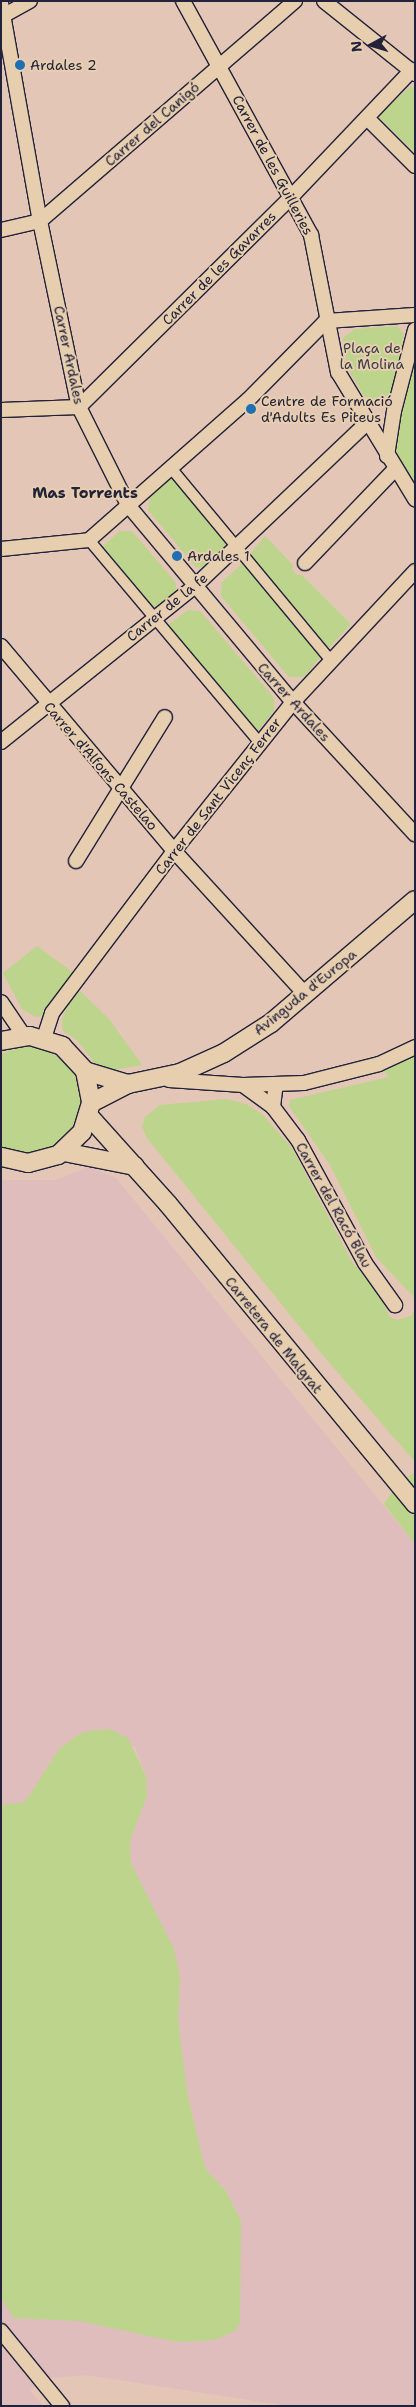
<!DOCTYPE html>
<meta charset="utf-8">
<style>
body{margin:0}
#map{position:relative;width:416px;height:2407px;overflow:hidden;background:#e3c6b5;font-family:"Shantell Sans",sans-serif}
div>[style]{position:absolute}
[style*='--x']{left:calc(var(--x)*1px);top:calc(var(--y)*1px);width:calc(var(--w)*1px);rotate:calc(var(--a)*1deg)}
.built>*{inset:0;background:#debdbc}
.green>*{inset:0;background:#bcd48b}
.roads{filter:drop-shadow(1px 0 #22223b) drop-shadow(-1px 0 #22223b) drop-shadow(0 1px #22223b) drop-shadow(0 -1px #22223b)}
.pedestrian>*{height:10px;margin:-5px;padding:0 5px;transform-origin:5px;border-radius:5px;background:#e7ceaf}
.minor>*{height:14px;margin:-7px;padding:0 7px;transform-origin:7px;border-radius:7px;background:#e7ceaf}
.tertiary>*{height:18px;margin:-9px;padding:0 9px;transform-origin:9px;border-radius:9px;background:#e7ceaf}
.dots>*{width:14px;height:14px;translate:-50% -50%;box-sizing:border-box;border:2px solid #e7ceaf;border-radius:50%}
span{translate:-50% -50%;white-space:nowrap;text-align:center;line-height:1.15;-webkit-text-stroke:4px #e7ceaf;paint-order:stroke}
.poi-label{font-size:14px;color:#22223b}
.left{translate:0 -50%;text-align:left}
.street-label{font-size:14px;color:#22223b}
.park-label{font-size:14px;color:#393d47}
.neighbourhood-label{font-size:15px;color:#22223b;font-weight:700}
.frame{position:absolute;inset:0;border:2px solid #22223b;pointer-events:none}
.north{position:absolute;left:346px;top:20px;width:50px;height:50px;-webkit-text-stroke:4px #e7ceaf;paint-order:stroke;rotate:264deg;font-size:14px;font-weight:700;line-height:20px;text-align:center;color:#22223b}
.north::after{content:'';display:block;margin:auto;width:18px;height:22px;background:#22223b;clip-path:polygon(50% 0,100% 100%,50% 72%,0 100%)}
</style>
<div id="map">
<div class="built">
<div style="clip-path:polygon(90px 1167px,116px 1178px,415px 1544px,415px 2406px,288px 2406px,86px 2375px,50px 2378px,30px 2390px,43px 2406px,1px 2406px,1px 2296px,14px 2318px,79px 2321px,177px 2342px,215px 2340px,235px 2331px,238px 2307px,241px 2221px,226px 2191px,207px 2171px,203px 2160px,187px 2092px,178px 2019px,180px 1976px,174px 1949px,131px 1863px,130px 1841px,147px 1796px,146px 1776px,135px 1747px,78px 1735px,59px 1749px,25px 1802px,1px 1805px,1px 1180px,56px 1180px)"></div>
</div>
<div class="green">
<div style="clip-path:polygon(411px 86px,415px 90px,415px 153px,378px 116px)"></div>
<div style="clip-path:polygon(397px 326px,404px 334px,392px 398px,387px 407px,371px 408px,347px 367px,343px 338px,355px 329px)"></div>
<div style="clip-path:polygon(415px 333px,415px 497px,389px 456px)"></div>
<div style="clip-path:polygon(171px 477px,230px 548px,210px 568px,196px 567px,148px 510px,150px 497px)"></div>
<div style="clip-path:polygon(120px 531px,132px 531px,176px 583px,175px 597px,153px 613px,100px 549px)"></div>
<div style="clip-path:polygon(265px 536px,293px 565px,292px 569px,297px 575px,302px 575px,351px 624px,326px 651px,247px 558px)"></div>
<div style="clip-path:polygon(243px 563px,322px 655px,304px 677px,289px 677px,221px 596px,222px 582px)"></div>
<div style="clip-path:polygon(188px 610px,200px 611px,274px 698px,274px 711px,254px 736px,165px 627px)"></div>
<div style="clip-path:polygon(37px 946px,75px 974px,44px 1015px,36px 1017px,22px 1009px,3px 973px)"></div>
<div style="clip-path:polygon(80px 991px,109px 1019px,142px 1065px,113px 1070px,98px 1067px,77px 1040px,63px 1031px,62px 1019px,68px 1005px)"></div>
<div style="clip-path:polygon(25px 1046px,36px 1047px,66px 1060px,83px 1087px,82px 1119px,63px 1145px,34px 1157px,1px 1149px,1px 1054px)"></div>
<div style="clip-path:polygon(415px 1047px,415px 1303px,413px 1296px,376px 1257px,330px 1165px,289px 1106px,290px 1100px,389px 1077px,379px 1064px)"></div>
<div style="clip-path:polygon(227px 1099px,246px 1104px,262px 1114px,292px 1148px,351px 1260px,380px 1296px,389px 1316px,396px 1320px,411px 1316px,415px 1309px,415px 1462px,321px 1353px,147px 1138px,142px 1127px,145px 1117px,160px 1105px)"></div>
<div style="clip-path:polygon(415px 1472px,415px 1544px,384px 1504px,398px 1484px)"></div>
<div style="clip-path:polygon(110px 1729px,128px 1738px,146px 1776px,147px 1796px,130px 1841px,131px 1863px,174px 1949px,180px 1976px,178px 2019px,187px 2092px,203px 2160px,207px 2171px,226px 2191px,241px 2221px,240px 2323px,235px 2331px,215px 2340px,177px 2342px,79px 2321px,13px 2318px,1px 2296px,1px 1805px,25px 1802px,59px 1749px,78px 1735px,87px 1731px)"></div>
</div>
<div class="roads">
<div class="pedestrian">
<div style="--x:171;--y:468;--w:251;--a:50.3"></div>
<div style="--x:89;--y:540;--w:265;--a:49.9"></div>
</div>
<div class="minor">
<div style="--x:183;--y:1;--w:267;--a:61.3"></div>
<div style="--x:311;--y:235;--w:140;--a:78.9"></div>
<div style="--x:338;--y:372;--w:149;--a:58.8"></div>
<div style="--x:324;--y:1;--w:117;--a:38.7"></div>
<div style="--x:1;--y:3;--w:221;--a:79.9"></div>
<div style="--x:40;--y:221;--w:190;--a:78.2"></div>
<div style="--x:79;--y:407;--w:110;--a:63.4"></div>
<div style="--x:128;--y:505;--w:257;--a:50.1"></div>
<div style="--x:293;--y:702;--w:180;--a:47.3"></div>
<div style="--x:1;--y:17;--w:33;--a:-29"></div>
<div style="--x:367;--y:118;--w:68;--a:45"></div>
<div style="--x:1;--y:230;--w:40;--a:-13"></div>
<div style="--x:40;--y:221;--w:337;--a:-40.8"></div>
<div style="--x:1;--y:410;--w:78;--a:-2.2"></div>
<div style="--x:79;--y:407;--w:300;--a:-44.7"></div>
<div style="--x:292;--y:196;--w:174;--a:-46.4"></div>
<div style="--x:387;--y:456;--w:46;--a:-81.2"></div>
<div style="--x:394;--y:411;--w:84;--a:-75.5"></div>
<div style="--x:1;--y:549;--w:88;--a:-5.8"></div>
<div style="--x:89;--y:540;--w:212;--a:-41.4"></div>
<div style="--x:248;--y:400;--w:111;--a:-45.4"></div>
<div style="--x:326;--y:321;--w:89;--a:-3.9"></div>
<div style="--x:305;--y:563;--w:130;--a:-46.2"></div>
<div style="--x:1;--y:646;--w:268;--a:49.8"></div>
<div style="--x:174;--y:851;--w:194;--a:47.5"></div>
<div style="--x:1;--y:742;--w:249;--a:-38.8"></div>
<div style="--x:195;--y:586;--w:238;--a:-43.5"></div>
<div style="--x:76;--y:861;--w:169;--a:-58.3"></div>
<div style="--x:1;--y:1002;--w:41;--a:55.9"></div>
<div style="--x:44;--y:1038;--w:26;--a:-72"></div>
<div style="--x:52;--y:1013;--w:203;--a:-53"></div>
<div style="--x:174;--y:851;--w:191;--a:-51.4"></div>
<div style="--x:293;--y:702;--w:179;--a:-47"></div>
<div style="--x:169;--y:1080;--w:74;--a:3.9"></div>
<div style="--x:243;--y:1085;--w:61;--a:-1.9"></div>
<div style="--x:304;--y:1083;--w:77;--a:-14.2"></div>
<div style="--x:379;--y:1064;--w:40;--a:-25"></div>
<div style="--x:243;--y:1085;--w:37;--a:36"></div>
<div style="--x:273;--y:1107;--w:23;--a:-83"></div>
<div style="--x:273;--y:1107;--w:41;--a:52.9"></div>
<div style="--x:298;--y:1140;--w:140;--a:61.4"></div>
<div style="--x:365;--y:1263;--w:52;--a:54.5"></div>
<div style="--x:1;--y:2331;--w:97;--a:50.9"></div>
</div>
<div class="tertiary">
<div style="--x:1;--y:1041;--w:29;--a:-10"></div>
<div style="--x:30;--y:1036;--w:34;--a:17"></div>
<div style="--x:62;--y:1046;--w:34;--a:47"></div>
<div style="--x:85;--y:1071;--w:33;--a:79"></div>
<div style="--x:91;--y:1103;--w:30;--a:107"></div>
<div style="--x:82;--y:1132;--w:33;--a:136"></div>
<div style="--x:58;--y:1155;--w:31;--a:165"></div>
<div style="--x:28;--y:1163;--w:28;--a:-167"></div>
<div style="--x:85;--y:1071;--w:45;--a:16.8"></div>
<div style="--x:91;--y:1103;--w:42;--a:-27.2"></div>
<div style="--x:128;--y:1084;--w:53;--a:-11.9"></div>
<div style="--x:180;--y:1073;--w:48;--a:-24.4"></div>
<div style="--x:224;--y:1053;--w:56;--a:-32.6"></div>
<div style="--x:271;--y:1023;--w:189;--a:-40.5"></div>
<div style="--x:89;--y:1116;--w:118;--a:48.1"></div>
<div style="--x:168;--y:1204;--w:389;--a:50.5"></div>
<div style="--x:64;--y:1152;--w:72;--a:11.2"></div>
</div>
</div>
<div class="dots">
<div style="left:20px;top:65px;background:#1f6fb2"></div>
<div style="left:251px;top:409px;background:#1f6fb2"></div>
<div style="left:177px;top:556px;background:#1f6fb2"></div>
</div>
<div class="poi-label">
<span class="left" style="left:30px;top:65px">Ardales 2</span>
<span class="left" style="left:261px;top:409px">Centre de Formació<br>d'Adults Es Piteus</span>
<span class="left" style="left:187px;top:556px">Ardales 1</span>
</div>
<div class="street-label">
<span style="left:152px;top:124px;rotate:-41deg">Carrer del Canigó</span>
<span style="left:273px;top:165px;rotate:62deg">Carrer de les Guilleries</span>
<span style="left:219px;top:268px;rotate:-45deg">Carrer de les Gavarres</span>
<span style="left:69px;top:355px;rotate:78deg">Carrer Ardales</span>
<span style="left:167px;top:607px;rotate:-39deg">Carrer de la fe</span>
<span style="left:294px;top:702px;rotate:48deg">Carrer Ardales</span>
<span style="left:101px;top:766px;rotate:49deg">Carrer d'Alfons Castelao</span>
<span style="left:218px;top:796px;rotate:-52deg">Carrer de Sant Vicenç Ferrer</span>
<span style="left:305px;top:992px;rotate:-39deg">Avinguda d'Europa</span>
<span style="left:334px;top:1205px;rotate:61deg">Carrer del Racó Blau</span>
<span style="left:274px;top:1335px;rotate:51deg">Carretera de Malgrat</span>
</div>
<div class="park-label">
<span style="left:372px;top:356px">Plaça de<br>la Molina</span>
</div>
<div class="neighbourhood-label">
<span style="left:85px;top:494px">Mas Torrents</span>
</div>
<div class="frame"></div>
<div class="north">N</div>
</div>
